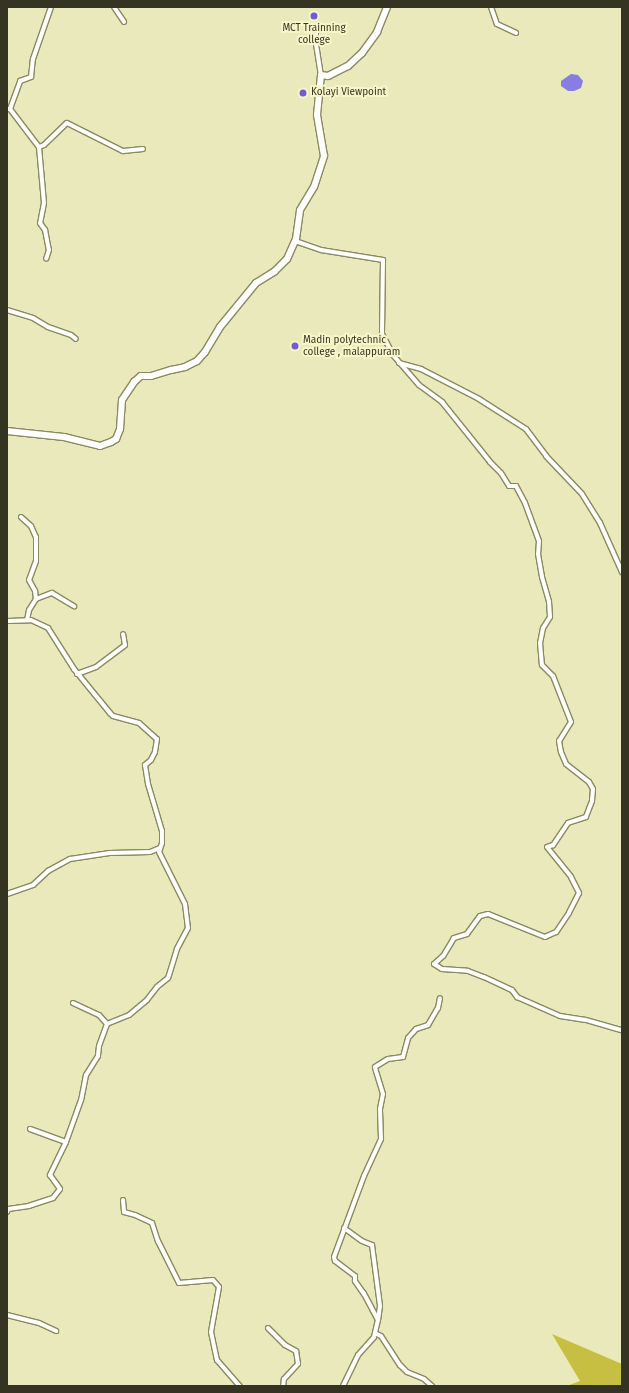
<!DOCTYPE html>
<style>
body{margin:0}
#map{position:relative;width:629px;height:1393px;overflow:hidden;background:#eae9bb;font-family:"Fira Sans",sans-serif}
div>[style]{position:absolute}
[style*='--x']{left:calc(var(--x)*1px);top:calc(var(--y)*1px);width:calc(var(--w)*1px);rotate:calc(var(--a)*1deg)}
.green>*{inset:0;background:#c6bf42}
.water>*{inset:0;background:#887ee1}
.roads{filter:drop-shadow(1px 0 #8b895f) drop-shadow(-1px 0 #8b895f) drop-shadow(0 1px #8b895f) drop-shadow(0 -1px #8b895f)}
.street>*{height:4px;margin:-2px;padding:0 2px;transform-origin:2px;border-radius:2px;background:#fff}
.secondary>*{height:6px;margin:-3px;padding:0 3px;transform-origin:3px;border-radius:3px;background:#fff}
.dots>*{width:11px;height:11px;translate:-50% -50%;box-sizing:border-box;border:2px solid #f7f6c8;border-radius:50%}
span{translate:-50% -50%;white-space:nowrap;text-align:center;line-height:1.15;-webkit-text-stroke:4px #f7f6c8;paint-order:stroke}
.poi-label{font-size:10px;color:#353423}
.left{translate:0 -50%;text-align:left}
.frame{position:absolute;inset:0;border:8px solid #353423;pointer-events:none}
</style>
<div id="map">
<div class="green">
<div style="clip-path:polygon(552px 1334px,622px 1364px,622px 1386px,567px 1386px,580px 1381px)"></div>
</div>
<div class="water">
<div style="clip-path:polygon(571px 74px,578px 75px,583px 81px,581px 88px,574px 91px,568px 91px,561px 86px,561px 81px)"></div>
</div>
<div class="roads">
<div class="street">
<div style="--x:114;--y:7;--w:18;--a:56"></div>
<div style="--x:491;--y:7;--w:18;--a:71"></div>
<div style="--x:497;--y:24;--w:21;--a:25"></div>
<div style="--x:316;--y:30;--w:14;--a:90"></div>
<div style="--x:316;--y:44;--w:31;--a:81"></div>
<div style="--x:7;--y:109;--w:3;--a:0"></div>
<div style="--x:10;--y:109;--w:48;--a:52.7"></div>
<div style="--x:39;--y:147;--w:56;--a:84.9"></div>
<div style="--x:44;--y:203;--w:20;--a:101"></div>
<div style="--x:40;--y:223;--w:9;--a:54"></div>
<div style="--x:45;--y:230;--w:20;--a:79"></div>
<div style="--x:49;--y:250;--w:9;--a:108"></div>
<div style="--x:10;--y:109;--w:30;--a:-70"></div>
<div style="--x:20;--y:81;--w:12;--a:-20"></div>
<div style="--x:31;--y:77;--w:18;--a:-84"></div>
<div style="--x:33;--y:59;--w:55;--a:-70.9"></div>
<div style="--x:39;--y:147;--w:5;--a:-22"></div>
<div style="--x:44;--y:145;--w:32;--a:-44"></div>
<div style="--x:67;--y:123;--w:63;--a:26.6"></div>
<div style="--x:123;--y:151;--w:20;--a:-6"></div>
<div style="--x:295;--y:241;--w:28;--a:19"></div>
<div style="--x:321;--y:250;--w:63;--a:9.2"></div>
<div style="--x:383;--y:260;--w:74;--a:90.8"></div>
<div style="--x:382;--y:334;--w:24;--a:62"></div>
<div style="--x:393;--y:355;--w:40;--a:49"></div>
<div style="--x:419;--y:385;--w:29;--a:36"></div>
<div style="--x:442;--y:402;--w:77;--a:51.3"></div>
<div style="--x:490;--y:462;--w:16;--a:45"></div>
<div style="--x:501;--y:473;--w:15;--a:58"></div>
<div style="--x:509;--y:486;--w:7;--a:0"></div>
<div style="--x:516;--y:486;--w:19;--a:62"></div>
<div style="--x:525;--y:503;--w:40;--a:69.8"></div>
<div style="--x:539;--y:541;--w:13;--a:94"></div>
<div style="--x:538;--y:554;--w:23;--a:80"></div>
<div style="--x:542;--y:577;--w:26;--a:74"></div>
<div style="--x:549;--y:602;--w:15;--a:86"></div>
<div style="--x:550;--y:617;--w:13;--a:122"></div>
<div style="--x:543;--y:628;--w:15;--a:101"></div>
<div style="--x:540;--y:643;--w:22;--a:85"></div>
<div style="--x:542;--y:665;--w:16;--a:45"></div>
<div style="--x:553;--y:676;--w:49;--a:68.6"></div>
<div style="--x:571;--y:722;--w:22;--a:122"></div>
<div style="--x:559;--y:741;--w:11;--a:80"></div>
<div style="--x:561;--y:752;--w:13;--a:67"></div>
<div style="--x:566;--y:764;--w:29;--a:38"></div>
<div style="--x:589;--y:782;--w:8;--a:60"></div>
<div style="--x:593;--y:789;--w:12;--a:95"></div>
<div style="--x:592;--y:801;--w:17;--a:111"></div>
<div style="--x:586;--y:817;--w:19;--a:162"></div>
<div style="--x:568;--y:823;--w:27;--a:124"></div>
<div style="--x:553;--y:845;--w:6;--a:162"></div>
<div style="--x:547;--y:847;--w:38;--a:51"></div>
<div style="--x:571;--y:877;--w:18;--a:63"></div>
<div style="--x:579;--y:893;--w:22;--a:117"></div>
<div style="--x:569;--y:913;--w:23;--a:124"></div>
<div style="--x:556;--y:932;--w:12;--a:156"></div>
<div style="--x:545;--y:937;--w:61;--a:-158"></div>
<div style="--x:488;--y:914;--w:8;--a:166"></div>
<div style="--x:480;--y:916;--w:22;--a:126"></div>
<div style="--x:467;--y:934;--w:14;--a:163"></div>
<div style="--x:454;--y:938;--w:21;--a:121"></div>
<div style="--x:443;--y:956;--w:12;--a:138"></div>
<div style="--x:434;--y:964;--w:9;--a:32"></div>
<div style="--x:442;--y:969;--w:26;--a:4"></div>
<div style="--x:468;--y:971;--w:17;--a:21"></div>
<div style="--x:484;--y:977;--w:31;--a:25"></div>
<div style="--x:512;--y:990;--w:9;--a:54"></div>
<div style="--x:517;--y:997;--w:47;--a:23.8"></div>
<div style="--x:560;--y:1016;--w:26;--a:9"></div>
<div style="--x:586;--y:1020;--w:37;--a:16"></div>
<div style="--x:7;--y:310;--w:27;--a:17"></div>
<div style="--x:33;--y:318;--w:17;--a:31"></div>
<div style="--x:48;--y:327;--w:24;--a:19"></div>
<div style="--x:71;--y:335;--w:6;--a:39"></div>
<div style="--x:399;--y:363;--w:23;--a:15"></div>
<div style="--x:421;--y:369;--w:65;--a:27.3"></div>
<div style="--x:479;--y:399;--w:56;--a:32.6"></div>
<div style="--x:526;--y:429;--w:34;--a:53"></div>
<div style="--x:546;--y:456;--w:52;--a:46.5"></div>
<div style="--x:582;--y:494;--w:34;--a:58"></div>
<div style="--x:600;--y:523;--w:54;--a:65.8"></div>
<div style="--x:21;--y:517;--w:13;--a:42"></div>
<div style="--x:31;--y:526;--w:12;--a:66"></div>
<div style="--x:36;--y:537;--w:24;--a:90"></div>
<div style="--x:36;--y:561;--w:20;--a:110"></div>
<div style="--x:29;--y:580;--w:13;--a:61"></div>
<div style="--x:35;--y:591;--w:8;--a:83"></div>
<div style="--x:36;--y:599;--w:13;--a:122"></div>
<div style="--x:29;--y:610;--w:10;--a:101"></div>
<div style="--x:36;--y:599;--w:17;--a:-21"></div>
<div style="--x:52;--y:593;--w:26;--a:31"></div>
<div style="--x:7;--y:621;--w:24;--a:-2"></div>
<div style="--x:31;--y:620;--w:19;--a:25"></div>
<div style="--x:48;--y:628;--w:49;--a:57.6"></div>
<div style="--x:74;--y:669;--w:57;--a:50.7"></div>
<div style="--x:110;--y:713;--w:4;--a:45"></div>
<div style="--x:113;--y:716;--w:27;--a:15"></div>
<div style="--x:139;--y:723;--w:24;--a:42"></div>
<div style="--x:157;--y:739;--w:13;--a:99"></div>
<div style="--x:155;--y:752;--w:9;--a:117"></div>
<div style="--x:151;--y:760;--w:8;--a:140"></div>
<div style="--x:145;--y:765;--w:19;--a:81"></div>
<div style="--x:148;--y:784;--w:49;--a:73.4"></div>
<div style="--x:162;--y:831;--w:12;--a:90"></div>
<div style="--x:162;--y:843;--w:9;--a:108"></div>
<div style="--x:159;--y:852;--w:58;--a:63.4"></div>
<div style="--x:185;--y:904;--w:24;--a:83"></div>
<div style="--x:188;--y:928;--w:24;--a:118"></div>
<div style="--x:177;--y:949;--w:30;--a:107"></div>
<div style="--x:168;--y:978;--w:14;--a:141"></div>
<div style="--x:157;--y:987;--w:16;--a:128"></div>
<div style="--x:147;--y:1000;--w:23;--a:140"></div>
<div style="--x:129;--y:1015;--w:24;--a:158"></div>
<div style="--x:107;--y:1024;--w:23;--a:110"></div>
<div style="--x:99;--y:1046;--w:10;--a:96"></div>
<div style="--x:98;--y:1056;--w:22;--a:122"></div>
<div style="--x:86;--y:1075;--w:25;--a:101"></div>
<div style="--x:81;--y:1100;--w:45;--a:109.7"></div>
<div style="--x:66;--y:1142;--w:37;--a:116"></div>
<div style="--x:50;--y:1175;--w:17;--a:54"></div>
<div style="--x:60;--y:1189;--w:11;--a:128"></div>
<div style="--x:53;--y:1198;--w:25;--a:162"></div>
<div style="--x:29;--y:1206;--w:21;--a:172"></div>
<div style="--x:8;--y:1209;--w:3;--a:108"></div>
<div style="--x:77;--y:674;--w:20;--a:-20"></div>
<div style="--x:96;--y:667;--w:36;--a:-37"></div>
<div style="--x:125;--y:645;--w:11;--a:-100"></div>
<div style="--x:7;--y:894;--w:28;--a:-19"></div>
<div style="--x:33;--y:885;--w:21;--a:-43"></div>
<div style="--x:48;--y:871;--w:25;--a:-29"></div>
<div style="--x:70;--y:859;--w:40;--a:-8.5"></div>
<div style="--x:110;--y:853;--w:40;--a:-1.4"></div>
<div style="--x:150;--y:852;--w:11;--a:-22"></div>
<div style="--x:73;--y:1003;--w:29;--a:25"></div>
<div style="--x:99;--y:1015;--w:12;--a:48"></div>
<div style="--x:30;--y:1129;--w:38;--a:20"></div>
<div style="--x:123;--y:1200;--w:12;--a:85"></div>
<div style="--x:124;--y:1212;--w:11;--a:15"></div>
<div style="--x:135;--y:1215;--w:19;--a:25"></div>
<div style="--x:152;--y:1223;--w:19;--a:72"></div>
<div style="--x:158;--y:1241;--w:47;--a:63.4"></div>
<div style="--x:179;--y:1283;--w:34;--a:-5"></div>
<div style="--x:213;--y:1280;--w:9;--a:49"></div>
<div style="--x:219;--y:1287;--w:46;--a:100.1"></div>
<div style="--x:211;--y:1332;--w:29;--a:78"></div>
<div style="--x:217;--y:1360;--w:35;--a:49"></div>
<div style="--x:344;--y:1228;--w:22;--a:36"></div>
<div style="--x:362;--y:1241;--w:11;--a:22"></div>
<div style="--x:372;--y:1245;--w:62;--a:82.5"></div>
<div style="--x:380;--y:1306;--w:14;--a:98"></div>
<div style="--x:7;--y:1315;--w:33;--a:14"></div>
<div style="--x:39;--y:1323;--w:19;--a:25"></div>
<div style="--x:268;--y:1328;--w:24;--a:45"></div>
<div style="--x:285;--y:1345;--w:13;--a:29"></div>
<div style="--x:296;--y:1351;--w:13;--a:81"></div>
<div style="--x:298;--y:1364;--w:21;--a:133"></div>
<div style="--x:284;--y:1379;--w:7;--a:98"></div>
<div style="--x:375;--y:1333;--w:7;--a:27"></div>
<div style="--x:381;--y:1336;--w:35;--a:57"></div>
<div style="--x:400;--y:1365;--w:10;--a:45"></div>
<div style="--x:407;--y:1372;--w:18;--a:22"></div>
<div style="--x:424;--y:1379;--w:11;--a:41"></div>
<div style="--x:343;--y:1386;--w:34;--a:-64"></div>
<div style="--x:358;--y:1355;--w:24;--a:-48"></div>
<div style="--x:374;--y:1337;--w:17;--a:-77"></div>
<div style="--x:378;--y:1320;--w:30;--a:-118"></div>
<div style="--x:364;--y:1294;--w:16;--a:-125"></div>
<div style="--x:355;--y:1281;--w:5;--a:-90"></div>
<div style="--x:355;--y:1276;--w:25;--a:-143"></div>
<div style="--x:335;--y:1261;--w:4;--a:-104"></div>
<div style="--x:334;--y:1257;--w:86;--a:-69.7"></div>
<div style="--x:364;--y:1176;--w:41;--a:-65.3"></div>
<div style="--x:381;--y:1139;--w:30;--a:-92"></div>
<div style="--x:380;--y:1109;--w:15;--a:-79"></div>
<div style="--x:383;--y:1094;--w:28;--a:-107"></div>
<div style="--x:375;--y:1067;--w:15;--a:-32"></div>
<div style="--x:388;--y:1059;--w:15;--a:-8"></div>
<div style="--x:403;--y:1057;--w:20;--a:-75"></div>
<div style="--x:408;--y:1038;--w:12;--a:-48"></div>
<div style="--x:416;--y:1029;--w:13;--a:-18"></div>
<div style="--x:428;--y:1025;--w:20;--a:-60"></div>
<div style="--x:438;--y:1008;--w:10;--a:-79"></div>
</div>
<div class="secondary">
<div style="--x:7;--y:431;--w:57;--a:6"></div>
<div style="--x:64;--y:437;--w:37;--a:14"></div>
<div style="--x:100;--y:446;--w:12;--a:-20"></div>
<div style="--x:111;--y:442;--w:6;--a:-31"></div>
<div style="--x:116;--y:439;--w:11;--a:-68"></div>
<div style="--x:120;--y:429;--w:29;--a:-86"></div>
<div style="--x:122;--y:400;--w:22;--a:-56"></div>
<div style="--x:134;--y:382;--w:9;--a:-41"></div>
<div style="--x:141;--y:376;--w:10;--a:0"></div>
<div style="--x:151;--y:376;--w:21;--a:-17"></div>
<div style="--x:171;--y:370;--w:14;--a:-12"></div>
<div style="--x:185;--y:367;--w:13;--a:-27"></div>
<div style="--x:197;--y:361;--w:12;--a:-48"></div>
<div style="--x:205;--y:352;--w:29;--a:-59"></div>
<div style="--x:220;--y:327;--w:57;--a:-50.7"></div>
<div style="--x:256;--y:283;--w:22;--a:-32"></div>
<div style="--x:275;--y:271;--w:17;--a:-45"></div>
<div style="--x:287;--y:259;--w:22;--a:-66"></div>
<div style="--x:296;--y:239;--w:29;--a:-82"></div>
<div style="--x:300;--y:210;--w:27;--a:-59"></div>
<div style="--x:314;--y:187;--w:33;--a:-72"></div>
<div style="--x:324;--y:156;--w:42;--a:-99.7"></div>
<div style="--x:317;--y:115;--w:40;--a:-84.3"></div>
<div style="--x:321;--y:75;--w:7;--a:8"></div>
<div style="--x:328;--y:76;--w:22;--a:-27"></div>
<div style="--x:348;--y:66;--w:19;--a:-43"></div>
<div style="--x:362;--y:53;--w:26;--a:-54"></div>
<div style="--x:377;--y:32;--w:27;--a:-68"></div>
</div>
</div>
<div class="dots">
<div style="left:314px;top:16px;background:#6f5cd6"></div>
<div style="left:303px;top:93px;background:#6f5cd6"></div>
<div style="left:295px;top:346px;background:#6f5cd6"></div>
</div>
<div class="poi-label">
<span style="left:314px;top:34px">MCT Trainning<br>college</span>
<span class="left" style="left:311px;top:93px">Kolayi Viewpoint</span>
<span class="left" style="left:303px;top:346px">Madin polytechnic<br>college , malappuram</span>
</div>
<div class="frame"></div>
</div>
